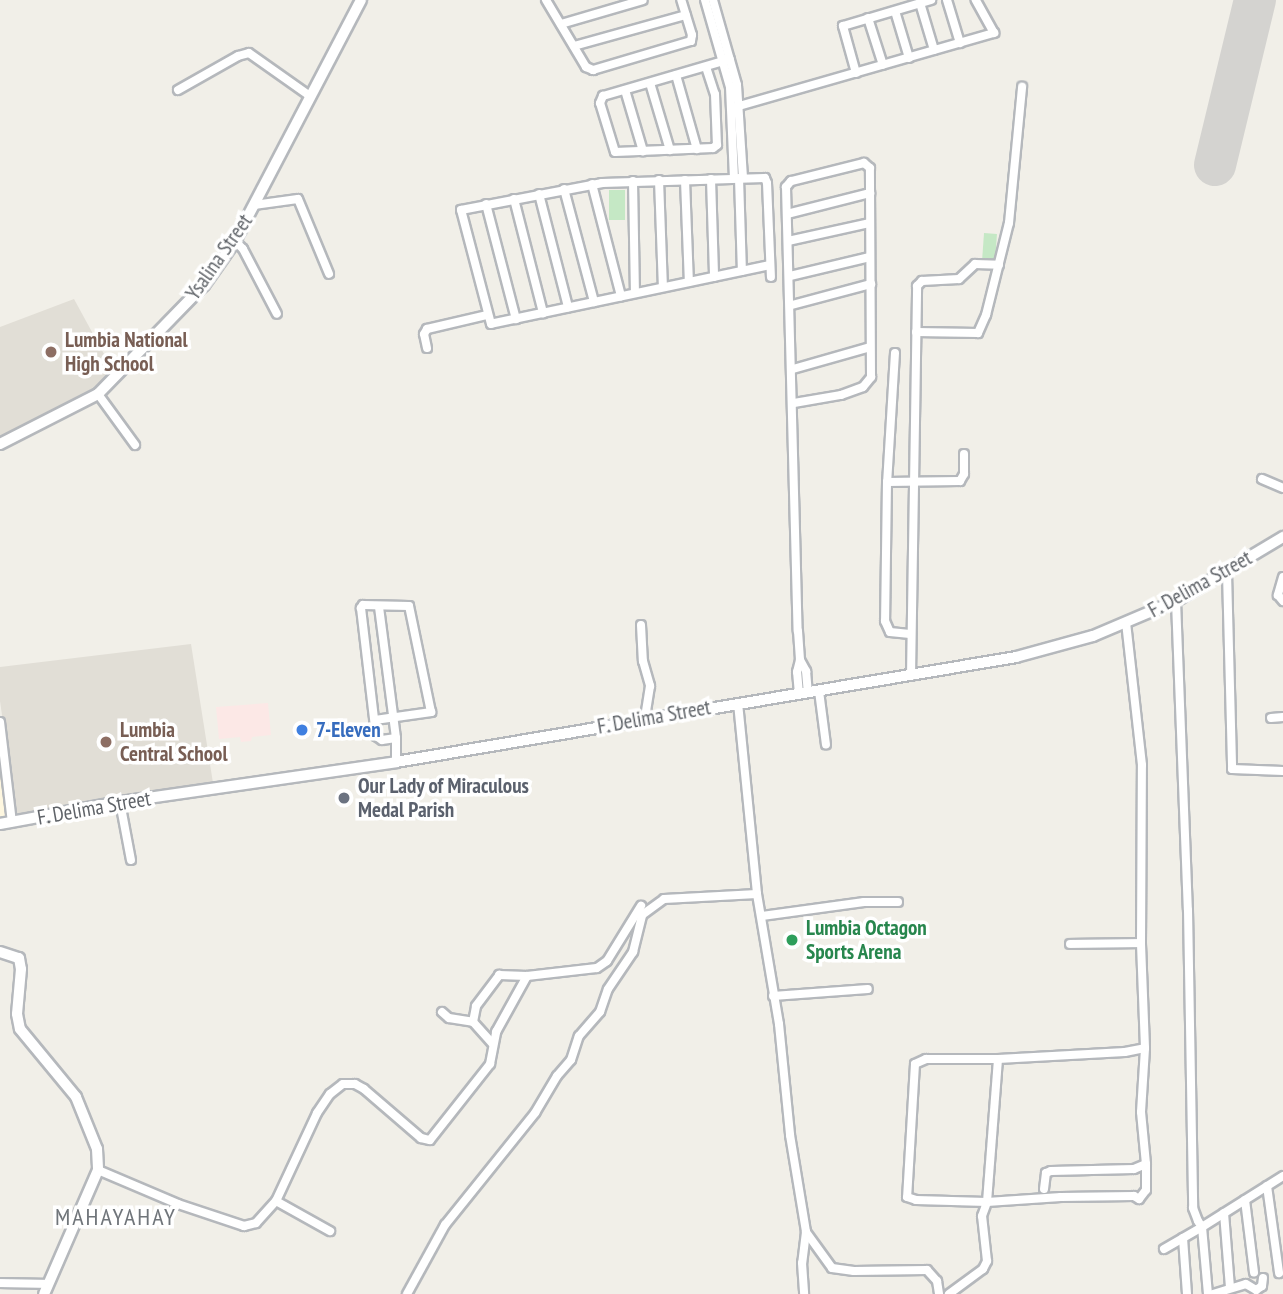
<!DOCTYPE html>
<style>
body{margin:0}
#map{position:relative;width:1283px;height:1294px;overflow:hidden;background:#f1efe8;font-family:"PT Sans Narrow",sans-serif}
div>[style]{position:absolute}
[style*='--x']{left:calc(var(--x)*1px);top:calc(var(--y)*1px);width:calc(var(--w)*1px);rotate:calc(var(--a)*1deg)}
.commercial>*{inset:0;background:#fef7e0}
.education>*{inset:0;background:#e1ded6}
.medical>*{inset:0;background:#fce8e6}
.green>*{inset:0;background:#c5e8c5;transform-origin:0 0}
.runway>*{height:42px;margin:-21px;padding:0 21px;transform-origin:21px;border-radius:21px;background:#d4d3d0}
.roads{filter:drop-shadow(2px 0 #b5b8bc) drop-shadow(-2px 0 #b5b8bc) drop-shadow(0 2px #b5b8bc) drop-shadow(0 -2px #b5b8bc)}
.street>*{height:8px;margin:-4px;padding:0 4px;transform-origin:4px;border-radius:4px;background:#fff}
.secondary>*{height:10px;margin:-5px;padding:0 5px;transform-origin:5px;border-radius:5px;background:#fff}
.dots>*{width:19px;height:19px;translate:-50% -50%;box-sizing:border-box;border:4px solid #fff;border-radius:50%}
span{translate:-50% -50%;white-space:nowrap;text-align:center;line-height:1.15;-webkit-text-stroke:7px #fff;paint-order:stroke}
.street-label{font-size:21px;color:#5f6368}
.education-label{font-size:21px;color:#785e54;font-weight:700}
.left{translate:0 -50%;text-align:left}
.shop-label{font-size:21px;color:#366cbe;font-weight:700}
.worship-label{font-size:21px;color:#5b616d;font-weight:700}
.leisure-label{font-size:21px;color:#27864d;font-weight:700}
.quarter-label{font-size:24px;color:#70757a;letter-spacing:2px}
</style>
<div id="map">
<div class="commercial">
<div style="clip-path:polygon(0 765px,9px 819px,0 821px)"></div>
</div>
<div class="education">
<div style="clip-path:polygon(74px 299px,116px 376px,83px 402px,0 442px,0 327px)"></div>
<div style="clip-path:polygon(191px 644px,213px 783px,16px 814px,0 701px,0 667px)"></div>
</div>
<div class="medical">
<div style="clip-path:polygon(268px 703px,271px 735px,252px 737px,251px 741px,241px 742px,240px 737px,219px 739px,216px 707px)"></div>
</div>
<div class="green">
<div style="left:625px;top:190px;width:30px;height:16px;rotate:90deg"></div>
<div style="left:984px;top:233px;width:13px;height:27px;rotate:4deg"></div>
</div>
<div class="runway">
<div style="--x:1215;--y:165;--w:170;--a:-76.4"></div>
</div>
<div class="roads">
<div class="street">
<div style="--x:546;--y:0;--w:78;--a:59.2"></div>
<div style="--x:586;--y:67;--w:8;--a:23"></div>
<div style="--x:593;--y:70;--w:102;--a:-16.5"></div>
<div style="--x:691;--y:41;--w:6;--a:-81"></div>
<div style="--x:692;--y:35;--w:37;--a:-107"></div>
<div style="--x:705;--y:0;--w:91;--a:74"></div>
<div style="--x:730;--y:87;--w:91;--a:87.5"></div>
<div style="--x:713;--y:0;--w:88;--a:74.2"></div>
<div style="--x:737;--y:85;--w:93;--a:86.3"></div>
<div style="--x:947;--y:0;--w:45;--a:73.2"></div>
<div style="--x:920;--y:3;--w:49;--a:73.4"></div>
<div style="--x:895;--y:11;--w:49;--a:73.4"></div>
<div style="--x:868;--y:18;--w:49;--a:72.3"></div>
<div style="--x:561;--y:24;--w:85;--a:-16.3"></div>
<div style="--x:574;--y:46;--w:116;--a:-15.5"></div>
<div style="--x:706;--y:67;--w:28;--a:72"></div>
<div style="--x:715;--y:94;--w:51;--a:87.8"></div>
<div style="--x:717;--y:145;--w:5;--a:143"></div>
<div style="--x:713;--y:148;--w:98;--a:177.7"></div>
<div style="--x:615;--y:152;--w:51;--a:-107"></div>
<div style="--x:600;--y:103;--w:8;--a:-67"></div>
<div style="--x:603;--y:96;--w:132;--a:-16.2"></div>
<div style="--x:856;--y:73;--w:49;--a:-105.5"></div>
<div style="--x:843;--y:26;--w:92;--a:-16.5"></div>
<div style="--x:676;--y:75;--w:77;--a:74.2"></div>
<div style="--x:650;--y:83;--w:70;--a:73.4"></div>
<div style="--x:178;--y:90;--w:69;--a:-29.5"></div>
<div style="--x:238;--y:56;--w:11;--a:-15"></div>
<div style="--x:249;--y:53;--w:75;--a:35.2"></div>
<div style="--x:625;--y:90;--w:64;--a:73.6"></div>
<div style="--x:732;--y:108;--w:273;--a:-16"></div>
<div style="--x:994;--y:33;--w:38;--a:-119"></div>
<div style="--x:739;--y:178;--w:93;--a:88.2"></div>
<div style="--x:711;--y:179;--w:98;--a:88.2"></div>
<div style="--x:659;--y:180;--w:107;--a:87.9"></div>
<div style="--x:685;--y:180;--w:102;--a:87.8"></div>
<div style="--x:633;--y:181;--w:112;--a:89"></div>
<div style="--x:592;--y:184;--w:116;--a:75.5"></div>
<div style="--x:564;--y:189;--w:117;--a:75.1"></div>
<div style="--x:539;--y:194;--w:117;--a:75.6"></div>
<div style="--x:514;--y:199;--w:118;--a:75.7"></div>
<div style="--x:486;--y:204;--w:119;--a:75.4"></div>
<div style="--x:254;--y:205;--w:44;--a:-7.8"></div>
<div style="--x:298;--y:199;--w:81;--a:67.5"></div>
<div style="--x:787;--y:214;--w:86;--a:-14.2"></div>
<div style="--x:235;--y:241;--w:11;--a:45"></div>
<div style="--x:243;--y:249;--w:73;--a:62.4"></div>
<div style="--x:788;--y:241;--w:83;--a:-12.5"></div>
<div style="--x:770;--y:265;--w:285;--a:168.1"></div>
<div style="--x:491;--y:324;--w:118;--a:-104.7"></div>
<div style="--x:461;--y:210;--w:144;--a:-10.8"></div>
<div style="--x:602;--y:183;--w:163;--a:-1.8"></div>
<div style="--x:765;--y:178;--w:5;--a:68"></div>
<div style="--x:767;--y:183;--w:94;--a:87.6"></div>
<div style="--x:790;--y:276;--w:82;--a:-13.4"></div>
<div style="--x:792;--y:305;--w:82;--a:-14.9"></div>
<div style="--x:916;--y:332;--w:62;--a:0.9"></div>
<div style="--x:978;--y:333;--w:20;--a:-66"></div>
<div style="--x:986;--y:315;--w:95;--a:-76"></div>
<div style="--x:1009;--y:223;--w:137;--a:-84.5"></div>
<div style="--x:427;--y:348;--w:14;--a:-102"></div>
<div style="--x:424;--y:334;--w:6;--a:-59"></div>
<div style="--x:427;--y:329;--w:62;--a:-13.1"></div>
<div style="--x:895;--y:353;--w:129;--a:93.5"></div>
<div style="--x:887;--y:482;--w:139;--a:90.8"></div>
<div style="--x:885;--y:621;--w:12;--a:66"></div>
<div style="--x:890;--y:632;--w:20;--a:6"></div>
<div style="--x:793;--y:369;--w:80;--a:-15.9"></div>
<div style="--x:98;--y:394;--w:63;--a:54"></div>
<div style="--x:794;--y:403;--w:48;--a:-9.7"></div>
<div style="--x:841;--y:395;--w:23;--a:-20"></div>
<div style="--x:863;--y:387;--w:13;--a:-51"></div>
<div style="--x:871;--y:377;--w:209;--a:-90.3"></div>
<div style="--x:870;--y:168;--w:8;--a:-140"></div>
<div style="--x:864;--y:163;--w:75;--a:166.1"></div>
<div style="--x:791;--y:181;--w:8;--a:130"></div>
<div style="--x:786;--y:187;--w:444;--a:88.5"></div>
<div style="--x:798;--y:631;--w:29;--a:86"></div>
<div style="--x:800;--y:660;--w:13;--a:61"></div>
<div style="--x:806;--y:671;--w:21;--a:85"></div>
<div style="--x:1262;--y:479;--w:23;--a:23"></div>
<div style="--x:887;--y:482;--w:73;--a:-0.8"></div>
<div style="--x:960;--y:481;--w:8;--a:-60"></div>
<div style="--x:964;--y:474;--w:20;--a:-90"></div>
<div style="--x:1227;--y:573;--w:196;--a:88.5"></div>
<div style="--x:1232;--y:769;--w:51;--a:2.2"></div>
<div style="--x:1283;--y:577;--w:19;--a:106"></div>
<div style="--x:1278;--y:595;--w:8;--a:50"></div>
<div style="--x:1176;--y:601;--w:309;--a:87.8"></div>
<div style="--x:1188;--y:910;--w:298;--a:89"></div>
<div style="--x:1193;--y:1208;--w:14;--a:69"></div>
<div style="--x:1198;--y:1221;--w:7;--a:56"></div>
<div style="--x:1202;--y:1227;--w:96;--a:-32.2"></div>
<div style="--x:379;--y:607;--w:132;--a:82.6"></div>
<div style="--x:396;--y:738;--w:24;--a:90"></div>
<div style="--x:641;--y:625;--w:36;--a:87"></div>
<div style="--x:643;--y:661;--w:26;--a:74"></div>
<div style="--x:650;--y:686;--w:31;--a:99"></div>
<div style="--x:911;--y:676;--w:390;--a:-89.1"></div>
<div style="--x:917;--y:286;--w:7;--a:-45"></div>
<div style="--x:922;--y:281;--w:37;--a:-3"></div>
<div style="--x:959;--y:279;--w:22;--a:-43"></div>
<div style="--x:975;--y:264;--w:24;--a:2"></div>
<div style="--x:819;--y:691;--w:54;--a:82.6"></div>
<div style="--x:799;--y:694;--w:22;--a:-95"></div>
<div style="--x:797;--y:672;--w:12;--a:-76"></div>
<div style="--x:738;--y:703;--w:192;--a:84.3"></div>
<div style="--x:757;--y:894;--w:132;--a:80.4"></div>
<div style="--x:779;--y:1024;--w:112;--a:84.3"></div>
<div style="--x:790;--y:1135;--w:98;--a:80.6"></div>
<div style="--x:806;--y:1232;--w:31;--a:97"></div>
<div style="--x:802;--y:1263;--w:31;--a:86"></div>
<div style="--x:1271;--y:718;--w:12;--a:-5"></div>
<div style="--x:375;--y:720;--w:57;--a:-8.1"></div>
<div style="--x:431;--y:712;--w:108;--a:-101.7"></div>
<div style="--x:409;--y:606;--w:46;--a:-178.8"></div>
<div style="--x:363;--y:605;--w:4;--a:124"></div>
<div style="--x:361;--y:608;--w:129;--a:83.3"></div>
<div style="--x:376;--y:736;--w:7;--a:34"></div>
<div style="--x:382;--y:740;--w:14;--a:-8"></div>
<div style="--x:0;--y:722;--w:101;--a:83.2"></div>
<div style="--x:120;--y:802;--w:59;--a:79.3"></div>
<div style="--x:762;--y:916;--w:103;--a:-7.8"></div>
<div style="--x:864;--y:902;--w:34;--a:0"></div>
<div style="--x:1070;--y:944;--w:71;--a:-0.8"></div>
<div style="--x:773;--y:996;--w:95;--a:-4.2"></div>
<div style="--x:442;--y:1012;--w:9;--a:41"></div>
<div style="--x:449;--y:1018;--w:24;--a:9"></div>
<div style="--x:492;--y:1043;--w:28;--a:-132"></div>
<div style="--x:473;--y:1022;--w:16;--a:-79"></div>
<div style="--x:476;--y:1006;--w:39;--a:-53"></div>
<div style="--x:499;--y:975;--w:28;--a:2"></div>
<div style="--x:998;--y:1059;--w:72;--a:180"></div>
<div style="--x:926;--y:1059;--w:12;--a:156"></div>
<div style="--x:915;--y:1064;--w:133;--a:93.4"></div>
<div style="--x:907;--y:1197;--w:9;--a:18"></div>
<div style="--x:916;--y:1200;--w:71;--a:1.6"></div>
<div style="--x:987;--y:1202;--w:74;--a:-3.9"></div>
<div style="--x:1061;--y:1197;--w:73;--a:-0.8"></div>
<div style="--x:1134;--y:1196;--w:6;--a:31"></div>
<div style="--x:1139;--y:1199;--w:11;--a:-52"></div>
<div style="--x:1146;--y:1190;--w:26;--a:-90"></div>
<div style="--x:98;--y:1170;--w:87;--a:23"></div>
<div style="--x:178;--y:1204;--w:70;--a:18.4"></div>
<div style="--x:244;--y:1226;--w:12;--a:-14"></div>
<div style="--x:256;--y:1223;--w:30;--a:-48"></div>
<div style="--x:276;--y:1201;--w:97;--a:-65"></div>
<div style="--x:317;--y:1113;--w:23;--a:-56"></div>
<div style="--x:330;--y:1094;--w:16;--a:-38"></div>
<div style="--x:343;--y:1084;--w:12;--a:0"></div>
<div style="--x:355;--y:1084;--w:10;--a:29"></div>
<div style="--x:364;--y:1089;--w:75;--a:40.7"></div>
<div style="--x:421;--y:1138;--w:9;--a:13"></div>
<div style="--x:430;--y:1140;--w:97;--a:-51.7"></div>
<div style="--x:490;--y:1064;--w:33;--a:-79"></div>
<div style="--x:496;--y:1032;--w:64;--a:-61"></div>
<div style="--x:527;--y:976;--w:70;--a:-6.5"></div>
<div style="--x:597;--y:968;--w:12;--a:-35"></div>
<div style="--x:607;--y:961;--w:65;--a:-58.3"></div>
<div style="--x:1267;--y:1186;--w:88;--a:82.1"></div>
<div style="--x:1044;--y:1189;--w:16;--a:-83"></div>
<div style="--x:1046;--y:1173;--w:5;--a:-22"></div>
<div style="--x:1051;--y:1171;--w:83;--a:-1.4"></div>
<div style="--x:1134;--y:1169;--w:13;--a:-23"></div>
<div style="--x:1146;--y:1164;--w:52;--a:-95.5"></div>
<div style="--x:1141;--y:1112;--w:64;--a:-86.4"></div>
<div style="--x:1245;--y:1200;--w:73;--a:82.9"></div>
<div style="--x:276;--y:1201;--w:62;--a:29.1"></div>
<div style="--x:1224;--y:1213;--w:75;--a:85.4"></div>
<div style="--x:806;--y:1232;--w:44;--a:54.2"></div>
<div style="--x:832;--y:1268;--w:22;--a:8"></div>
<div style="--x:854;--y:1271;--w:73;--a:-0.8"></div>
<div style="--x:927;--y:1270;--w:15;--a:48"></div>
<div style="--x:937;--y:1281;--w:13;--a:81"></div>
<div style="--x:1164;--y:1249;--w:22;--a:-30"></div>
<div style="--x:0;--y:1283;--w:48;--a:1.2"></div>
<div style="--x:1246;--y:1284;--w:12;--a:31"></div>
<div style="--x:1256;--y:1290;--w:7;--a:-34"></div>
<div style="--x:1262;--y:1286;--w:8;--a:-83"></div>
<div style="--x:407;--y:1294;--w:79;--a:-61.2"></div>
<div style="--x:445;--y:1225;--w:144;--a:-51.2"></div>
<div style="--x:535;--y:1113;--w:43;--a:-59.3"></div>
<div style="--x:557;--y:1076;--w:21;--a:-49"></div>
<div style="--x:571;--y:1060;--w:25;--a:-72"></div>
<div style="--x:579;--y:1036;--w:32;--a:-49"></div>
<div style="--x:600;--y:1012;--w:24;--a:-71"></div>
<div style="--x:608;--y:989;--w:45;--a:-56"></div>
<div style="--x:633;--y:952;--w:38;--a:-76"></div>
<div style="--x:642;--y:915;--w:27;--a:-36"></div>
<div style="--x:664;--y:899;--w:93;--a:-3.1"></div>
<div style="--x:949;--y:1294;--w:42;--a:-36.3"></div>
<div style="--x:983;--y:1269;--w:9;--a:-63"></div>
<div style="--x:987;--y:1261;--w:45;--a:-96.3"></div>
<div style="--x:982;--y:1216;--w:15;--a:-70"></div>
<div style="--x:987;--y:1202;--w:143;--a:-85.6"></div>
<div style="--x:998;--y:1059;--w:127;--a:-3.2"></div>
<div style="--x:1125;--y:1052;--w:20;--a:-11"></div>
<div style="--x:1145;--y:1048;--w:105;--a:-92.2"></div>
<div style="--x:1141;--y:943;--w:178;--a:-89.7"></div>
<div style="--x:1142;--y:765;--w:143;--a:-96.4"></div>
<div style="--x:1187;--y:1294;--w:56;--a:-94.1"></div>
<div style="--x:1183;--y:1238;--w:22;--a:-30"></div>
<div style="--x:1202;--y:1227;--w:67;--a:84.9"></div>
<div style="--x:1213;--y:1294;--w:34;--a:-17"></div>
</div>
<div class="secondary">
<div style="--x:0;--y:444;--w:110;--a:-27"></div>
<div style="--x:98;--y:394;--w:152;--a:-45.8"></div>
<div style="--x:204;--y:285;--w:54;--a:-54.8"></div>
<div style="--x:235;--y:241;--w:272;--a:-62.4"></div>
<div style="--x:0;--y:824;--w:122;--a:-10.4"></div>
<div style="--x:120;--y:802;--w:279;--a:-8.2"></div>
<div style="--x:396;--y:762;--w:629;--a:-9.61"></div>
<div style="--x:1016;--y:657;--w:80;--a:-15.3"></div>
<div style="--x:1093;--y:636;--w:90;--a:-22.9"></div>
<div style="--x:1176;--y:601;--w:125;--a:-30.9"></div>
<div style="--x:0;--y:952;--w:20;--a:18"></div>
<div style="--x:19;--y:958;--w:11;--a:80"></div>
<div style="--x:21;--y:969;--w:45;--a:95.1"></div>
<div style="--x:17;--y:1014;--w:15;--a:79"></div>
<div style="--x:20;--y:1029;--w:88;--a:50.5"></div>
<div style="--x:76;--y:1097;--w:56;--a:68"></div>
<div style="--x:97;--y:1149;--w:21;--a:87"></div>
<div style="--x:98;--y:1170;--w:135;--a:113.5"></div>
</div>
</div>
<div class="dots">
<div style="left:51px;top:352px;background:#8d6e63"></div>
<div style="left:302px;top:730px;background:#3f7fe0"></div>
<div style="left:106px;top:742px;background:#8d6e63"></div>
<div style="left:344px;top:798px;background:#6b7280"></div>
<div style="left:792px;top:940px;background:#2e9e5b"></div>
</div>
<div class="street-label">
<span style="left:219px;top:257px;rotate:-55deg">Ysalina Street</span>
<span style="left:1200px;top:584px;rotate:-29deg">F. Delima Street</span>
<span style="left:654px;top:717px;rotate:-10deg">F. Delima Street</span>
<span style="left:94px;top:808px;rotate:-10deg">F. Delima Street</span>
</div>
<div class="education-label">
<span class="left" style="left:65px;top:352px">Lumbia National<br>High School</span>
<span class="left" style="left:120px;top:742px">Lumbia<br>Central School</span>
</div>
<div class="shop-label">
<span class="left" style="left:316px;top:730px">7-Eleven</span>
</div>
<div class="worship-label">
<span class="left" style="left:358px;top:798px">Our Lady of Miraculous<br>Medal Parish</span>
</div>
<div class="leisure-label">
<span class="left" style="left:806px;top:940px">Lumbia Octagon<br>Sports Arena</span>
</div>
<div class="quarter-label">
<span style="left:116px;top:1217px">MAHAYAHAY</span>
</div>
</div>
